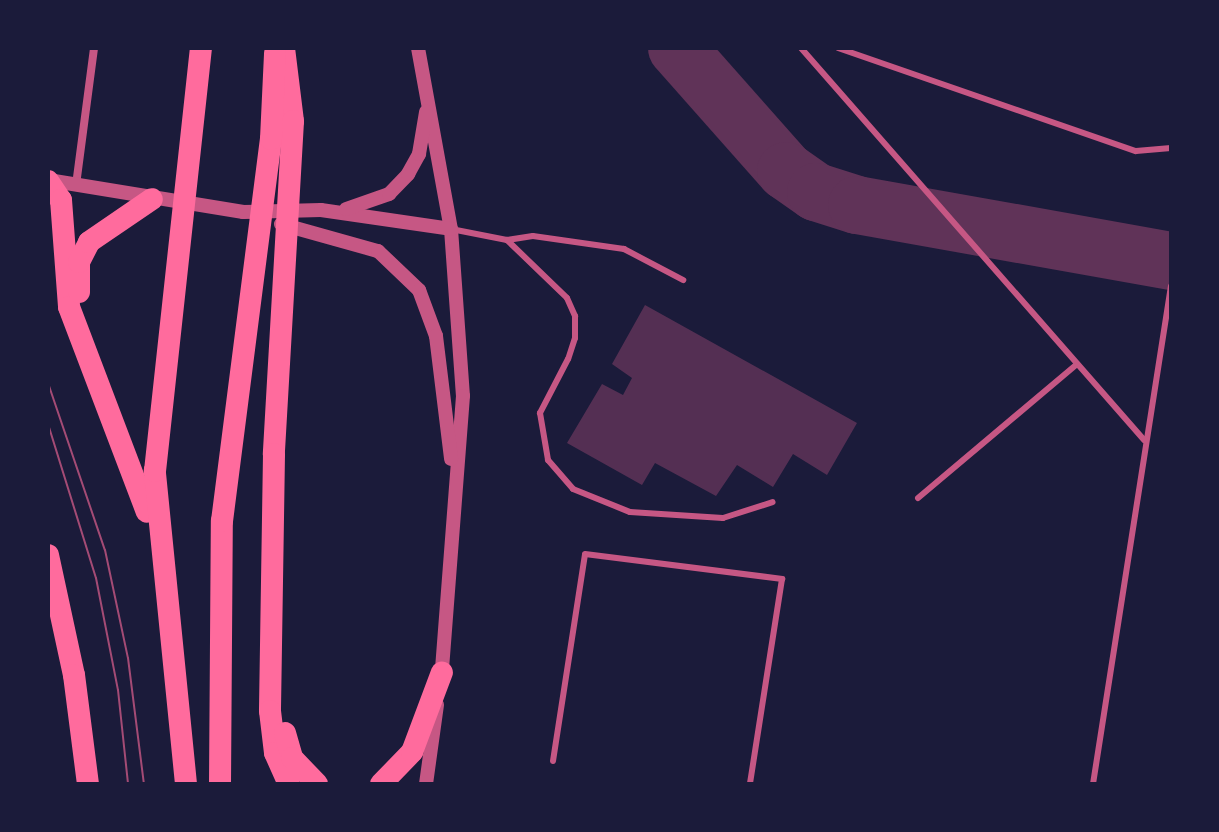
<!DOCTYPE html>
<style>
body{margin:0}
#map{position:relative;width:1219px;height:832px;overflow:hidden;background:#1b1b3a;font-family:Inter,sans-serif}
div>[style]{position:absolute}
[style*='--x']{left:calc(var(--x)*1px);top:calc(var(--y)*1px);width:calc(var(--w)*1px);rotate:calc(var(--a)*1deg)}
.taxiway>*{height:58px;margin:-29px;padding:0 29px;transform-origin:29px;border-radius:29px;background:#603358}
.building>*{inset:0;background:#542f53}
.service>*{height:6px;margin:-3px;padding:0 3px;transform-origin:3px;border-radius:3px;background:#c65784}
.minor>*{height:8px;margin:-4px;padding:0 4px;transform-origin:4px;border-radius:4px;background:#c65784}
.tertiary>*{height:14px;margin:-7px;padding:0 7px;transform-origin:7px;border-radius:7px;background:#c65784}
.motorway>*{height:22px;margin:-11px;padding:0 11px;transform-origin:11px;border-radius:11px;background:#ff6b9d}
.tram>*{height:2px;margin:-1px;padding:0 1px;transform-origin:1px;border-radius:1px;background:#a44b75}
span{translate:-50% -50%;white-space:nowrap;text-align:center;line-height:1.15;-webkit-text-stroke:8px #1b1b3a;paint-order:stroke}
.frame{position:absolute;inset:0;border:50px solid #1b1b3a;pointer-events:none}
</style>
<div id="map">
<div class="taxiway">
<div style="--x:677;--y:48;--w:164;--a:48.5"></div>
<div style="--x:786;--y:171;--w:37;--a:35"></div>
<div style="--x:816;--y:192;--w:43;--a:17.6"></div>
<div style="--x:857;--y:205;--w:319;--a:10.1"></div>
</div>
<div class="building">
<div style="clip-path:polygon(645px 305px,857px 423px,827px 475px,793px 454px,773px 487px,737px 465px,716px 496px,655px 463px,642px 485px,567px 443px,602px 384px,623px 395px,632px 378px,612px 364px)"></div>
</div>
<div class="service">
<div style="--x:801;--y:48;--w:521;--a:48.81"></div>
<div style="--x:838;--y:48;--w:315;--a:19.1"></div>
<div style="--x:1136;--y:151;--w:35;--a:-5"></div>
<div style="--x:451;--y:229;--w:57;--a:11.1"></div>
<div style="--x:507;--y:240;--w:26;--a:-9"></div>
<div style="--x:533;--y:236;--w:92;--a:8.1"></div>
<div style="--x:624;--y:249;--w:67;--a:27.7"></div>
<div style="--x:507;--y:240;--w:83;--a:44"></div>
<div style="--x:567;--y:298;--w:20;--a:66"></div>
<div style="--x:575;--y:316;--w:22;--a:90"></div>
<div style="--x:575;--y:338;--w:22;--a:108"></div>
<div style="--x:568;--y:359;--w:61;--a:117.4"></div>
<div style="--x:540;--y:413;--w:48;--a:80.3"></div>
<div style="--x:548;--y:460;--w:38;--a:49"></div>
<div style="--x:573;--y:489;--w:61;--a:22"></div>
<div style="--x:630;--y:512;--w:93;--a:3.7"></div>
<div style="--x:723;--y:518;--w:52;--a:-17.7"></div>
<div style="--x:918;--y:498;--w:208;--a:-40.1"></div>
<div style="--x:553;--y:761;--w:209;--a:-81.2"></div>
<div style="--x:585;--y:554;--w:199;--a:7.2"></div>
<div style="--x:782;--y:579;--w:207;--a:98.9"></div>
<div style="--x:1093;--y:784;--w:504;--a:-81.1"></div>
</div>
<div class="minor">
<div style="--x:76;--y:185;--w:138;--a:-82.5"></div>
</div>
<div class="tertiary">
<div style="--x:418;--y:48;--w:184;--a:79.7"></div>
<div style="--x:451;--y:229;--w:167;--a:85.9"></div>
<div style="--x:463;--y:396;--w:286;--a:94.4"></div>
<div style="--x:48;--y:180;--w:198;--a:9.3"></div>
<div style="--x:243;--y:212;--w:78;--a:-1.5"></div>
<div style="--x:321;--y:210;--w:131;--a:8.3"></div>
<div style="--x:346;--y:209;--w:46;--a:-19.2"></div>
<div style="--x:389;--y:194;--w:28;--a:-46"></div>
<div style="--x:408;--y:174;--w:23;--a:-61"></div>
<div style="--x:419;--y:154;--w:43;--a:-80.5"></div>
<div style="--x:281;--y:224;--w:101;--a:15.6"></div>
<div style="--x:378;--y:251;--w:57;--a:43.6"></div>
<div style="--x:419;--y:290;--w:49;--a:69.7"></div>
<div style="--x:436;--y:336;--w:124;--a:83"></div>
<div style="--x:426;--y:784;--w:80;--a:-82.1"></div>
</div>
<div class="motorway">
<div style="--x:284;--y:48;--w:74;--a:83"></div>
<div style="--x:293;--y:121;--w:334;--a:93.3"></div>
<div style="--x:274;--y:454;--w:257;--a:90.9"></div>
<div style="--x:270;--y:711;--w:42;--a:83.2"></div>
<div style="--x:275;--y:753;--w:34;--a:66"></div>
<div style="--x:48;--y:181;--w:23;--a:56"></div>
<div style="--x:61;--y:200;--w:107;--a:85.7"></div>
<div style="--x:69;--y:307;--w:219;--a:69.2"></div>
<div style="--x:79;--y:292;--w:30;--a:-90"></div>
<div style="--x:79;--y:262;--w:22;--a:-63"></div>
<div style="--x:89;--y:242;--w:76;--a:-34.3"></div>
<div style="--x:48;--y:555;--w:123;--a:77.8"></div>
<div style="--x:74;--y:675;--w:110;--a:82.7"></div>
<div style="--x:285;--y:733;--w:26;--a:74"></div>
<div style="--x:292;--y:758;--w:36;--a:46"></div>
<div style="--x:186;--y:784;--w:315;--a:-95.7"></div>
<div style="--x:155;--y:471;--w:425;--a:-83.8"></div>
<div style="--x:220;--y:784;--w:263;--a:-89.6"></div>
<div style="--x:222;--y:521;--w:385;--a:-82.7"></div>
<div style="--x:271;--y:139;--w:86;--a:-87.3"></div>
<div style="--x:381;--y:784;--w:45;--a:-45.9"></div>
<div style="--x:412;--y:752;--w:85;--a:-69.4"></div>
</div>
<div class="tram">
<div style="--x:48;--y:383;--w:176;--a:71.2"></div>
<div style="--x:105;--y:550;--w:110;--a:78"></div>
<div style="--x:128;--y:658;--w:127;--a:82.8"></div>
<div style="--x:48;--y:424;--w:161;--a:72.7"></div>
<div style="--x:96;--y:578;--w:114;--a:78.9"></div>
<div style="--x:118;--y:690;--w:95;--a:83.9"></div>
</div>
<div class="frame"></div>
</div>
